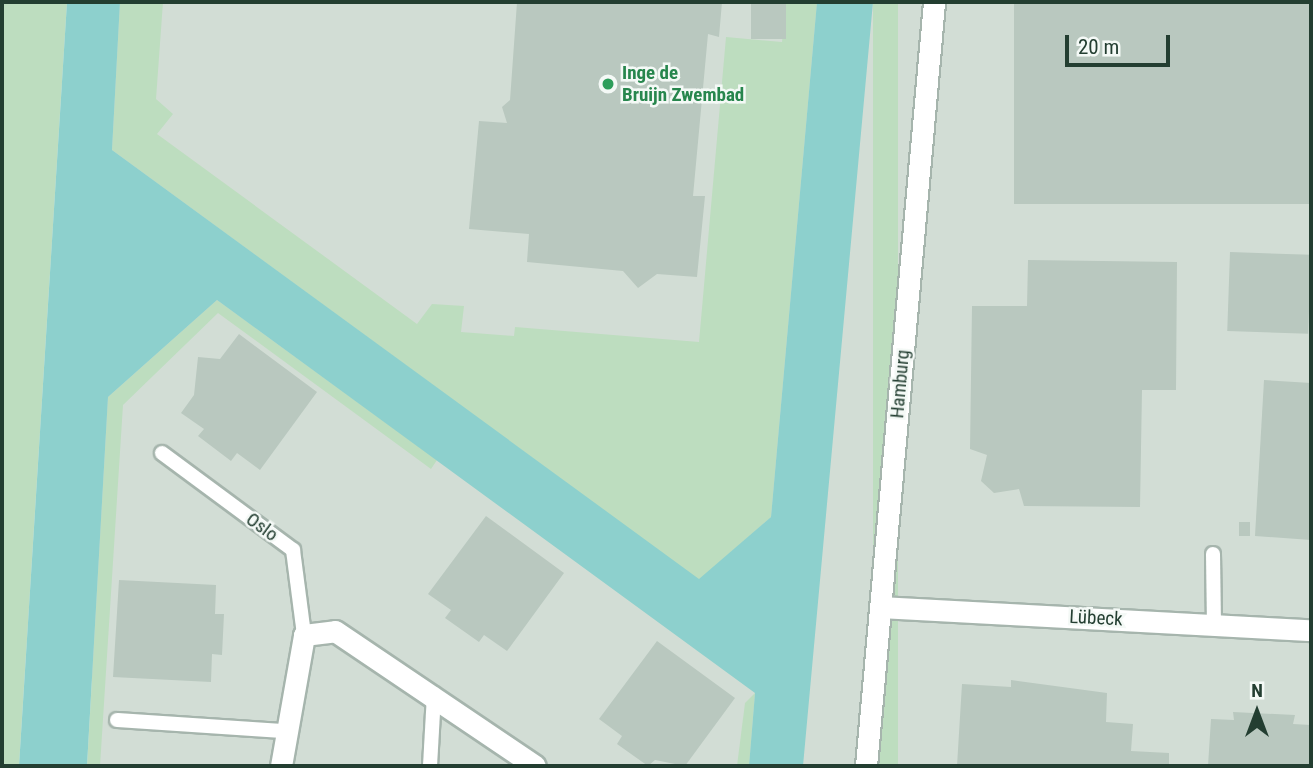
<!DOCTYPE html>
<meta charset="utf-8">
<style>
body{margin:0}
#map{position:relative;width:1313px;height:768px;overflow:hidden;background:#e4ede7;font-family:"Roboto Condensed",sans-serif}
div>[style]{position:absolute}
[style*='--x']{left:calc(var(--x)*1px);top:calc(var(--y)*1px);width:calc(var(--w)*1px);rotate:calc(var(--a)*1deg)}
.built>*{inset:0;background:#d2ddd5;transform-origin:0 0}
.green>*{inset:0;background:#bdddbf;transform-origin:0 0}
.water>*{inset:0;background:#8dd0cd}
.building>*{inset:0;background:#b9c8bf;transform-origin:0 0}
.roads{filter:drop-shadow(2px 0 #a6b5ad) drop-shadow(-2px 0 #a6b5ad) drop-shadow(0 2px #a6b5ad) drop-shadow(0 -2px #a6b5ad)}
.service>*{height:14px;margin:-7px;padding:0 7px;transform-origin:7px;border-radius:7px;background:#fff}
.minor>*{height:21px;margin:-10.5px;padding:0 10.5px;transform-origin:10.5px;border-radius:10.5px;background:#fff}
.dots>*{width:19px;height:19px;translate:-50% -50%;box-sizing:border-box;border:4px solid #f4f9f6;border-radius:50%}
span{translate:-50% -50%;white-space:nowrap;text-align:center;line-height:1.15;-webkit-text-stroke:5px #f4f9f6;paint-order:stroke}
.leisure-label{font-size:19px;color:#27864d;font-weight:700}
.left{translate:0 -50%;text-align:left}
.street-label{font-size:19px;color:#233e31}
.frame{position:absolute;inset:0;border:4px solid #233e31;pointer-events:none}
.north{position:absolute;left:1222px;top:677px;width:70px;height:70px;-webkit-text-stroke:5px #f4f9f6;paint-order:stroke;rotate:0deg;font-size:19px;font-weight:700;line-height:28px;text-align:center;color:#233e31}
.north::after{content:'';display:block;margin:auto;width:24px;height:32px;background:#233e31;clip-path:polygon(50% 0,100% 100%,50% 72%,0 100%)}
.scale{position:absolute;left:1065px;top:35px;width:105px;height:32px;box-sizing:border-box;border:4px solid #233e31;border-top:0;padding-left:9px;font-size:21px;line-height:24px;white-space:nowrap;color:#233e31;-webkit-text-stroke:5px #f4f9f6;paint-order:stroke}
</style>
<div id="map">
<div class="built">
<div style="left:92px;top:2px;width:1219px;height:767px"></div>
</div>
<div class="green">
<div style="clip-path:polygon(2px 2px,67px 2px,19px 766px,2px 766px)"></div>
<div style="clip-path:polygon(120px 2px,163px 2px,156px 99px,173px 114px,157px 134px,417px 324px,432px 304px,464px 306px,461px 332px,514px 336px,515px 327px,699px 342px,726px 37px,782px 42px,786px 2px,817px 2px,771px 517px,699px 580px,112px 150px)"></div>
<div style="left:873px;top:2px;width:25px;height:767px"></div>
<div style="clip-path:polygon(217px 300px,437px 460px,431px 469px,218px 313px,123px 405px,100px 766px,87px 766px,108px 397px)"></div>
<div style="clip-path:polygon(755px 693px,749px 766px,737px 766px,745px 703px)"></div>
</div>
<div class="water">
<div style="clip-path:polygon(67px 2px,120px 2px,112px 150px,699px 579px,771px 517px,817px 2px,873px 2px,803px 766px,749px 766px,755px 693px,217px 300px,108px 397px,87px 766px,19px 766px)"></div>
</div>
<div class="building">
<div style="clip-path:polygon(517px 2px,722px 2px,719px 37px,708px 34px,693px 196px,705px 196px,697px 277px,657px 274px,638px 288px,623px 271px,527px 262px,529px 234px,469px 229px,479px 121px,507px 123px,502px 107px,510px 100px)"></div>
<div style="left:751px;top:2px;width:35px;height:37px"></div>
<div style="left:1014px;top:2px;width:297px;height:202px"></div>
<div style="left:1230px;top:252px;width:81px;height:79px;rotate:2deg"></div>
<div style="clip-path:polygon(1028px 260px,1177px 262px,1176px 390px,1142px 390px,1140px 507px,1024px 506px,1019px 489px,994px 493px,981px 481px,987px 455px,970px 449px,972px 306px,1027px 306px)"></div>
<div style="clip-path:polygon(239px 334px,317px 392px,260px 470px,237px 453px,231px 461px,198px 436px,204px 429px,181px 413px,194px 395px,198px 357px,220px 359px)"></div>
<div style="clip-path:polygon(1264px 380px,1311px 383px,1311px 540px,1255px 536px)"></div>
<div style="clip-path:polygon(486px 516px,564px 573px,507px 651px,484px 635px,479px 642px,445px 618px,451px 610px,428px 594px)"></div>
<div style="left:1239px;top:522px;width:11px;height:14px"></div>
<div style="clip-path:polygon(119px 580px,216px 585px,215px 614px,224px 614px,222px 655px,212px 654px,211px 682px,113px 677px)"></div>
<div style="clip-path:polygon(657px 641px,735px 698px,685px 766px,655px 760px,648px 766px,617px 744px,622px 736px,599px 719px)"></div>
<div style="clip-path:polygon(1011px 680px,1107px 693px,1106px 722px,1133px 724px,1131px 751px,1169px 753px,1169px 766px,957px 766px,962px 684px,1011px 687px)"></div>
<div style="clip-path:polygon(1233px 712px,1295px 715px,1293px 724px,1311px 725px,1311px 766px,1208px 766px,1211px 719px,1234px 720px)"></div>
</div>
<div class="roads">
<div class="service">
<div style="--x:162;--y:453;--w:163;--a:36.5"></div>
<div style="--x:293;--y:550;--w:86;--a:82.6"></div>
<div style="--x:1213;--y:554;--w:71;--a:89.2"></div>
<div style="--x:117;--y:720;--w:166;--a:3.8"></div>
<div style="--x:430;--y:766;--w:72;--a:-86.8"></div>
</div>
<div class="minor">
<div style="--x:881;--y:607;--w:431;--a:3.1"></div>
<div style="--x:281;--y:766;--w:133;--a:-80"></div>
<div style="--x:304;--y:635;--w:31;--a:-7"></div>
<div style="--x:335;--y:631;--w:241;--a:34"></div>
<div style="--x:866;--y:766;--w:767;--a:-84.91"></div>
</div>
</div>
<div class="dots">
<div style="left:608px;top:84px;background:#2e9e5b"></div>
</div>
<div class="leisure-label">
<span class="left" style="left:622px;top:84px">Inge de<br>Bruijn Zwembad</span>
</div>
<div class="street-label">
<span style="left:900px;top:384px;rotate:-85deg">Hamburg</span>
<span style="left:262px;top:527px;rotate:36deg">Oslo</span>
<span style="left:1096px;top:618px;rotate:3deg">Lübeck</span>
</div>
<div class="frame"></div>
<div class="north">N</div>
<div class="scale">20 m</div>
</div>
